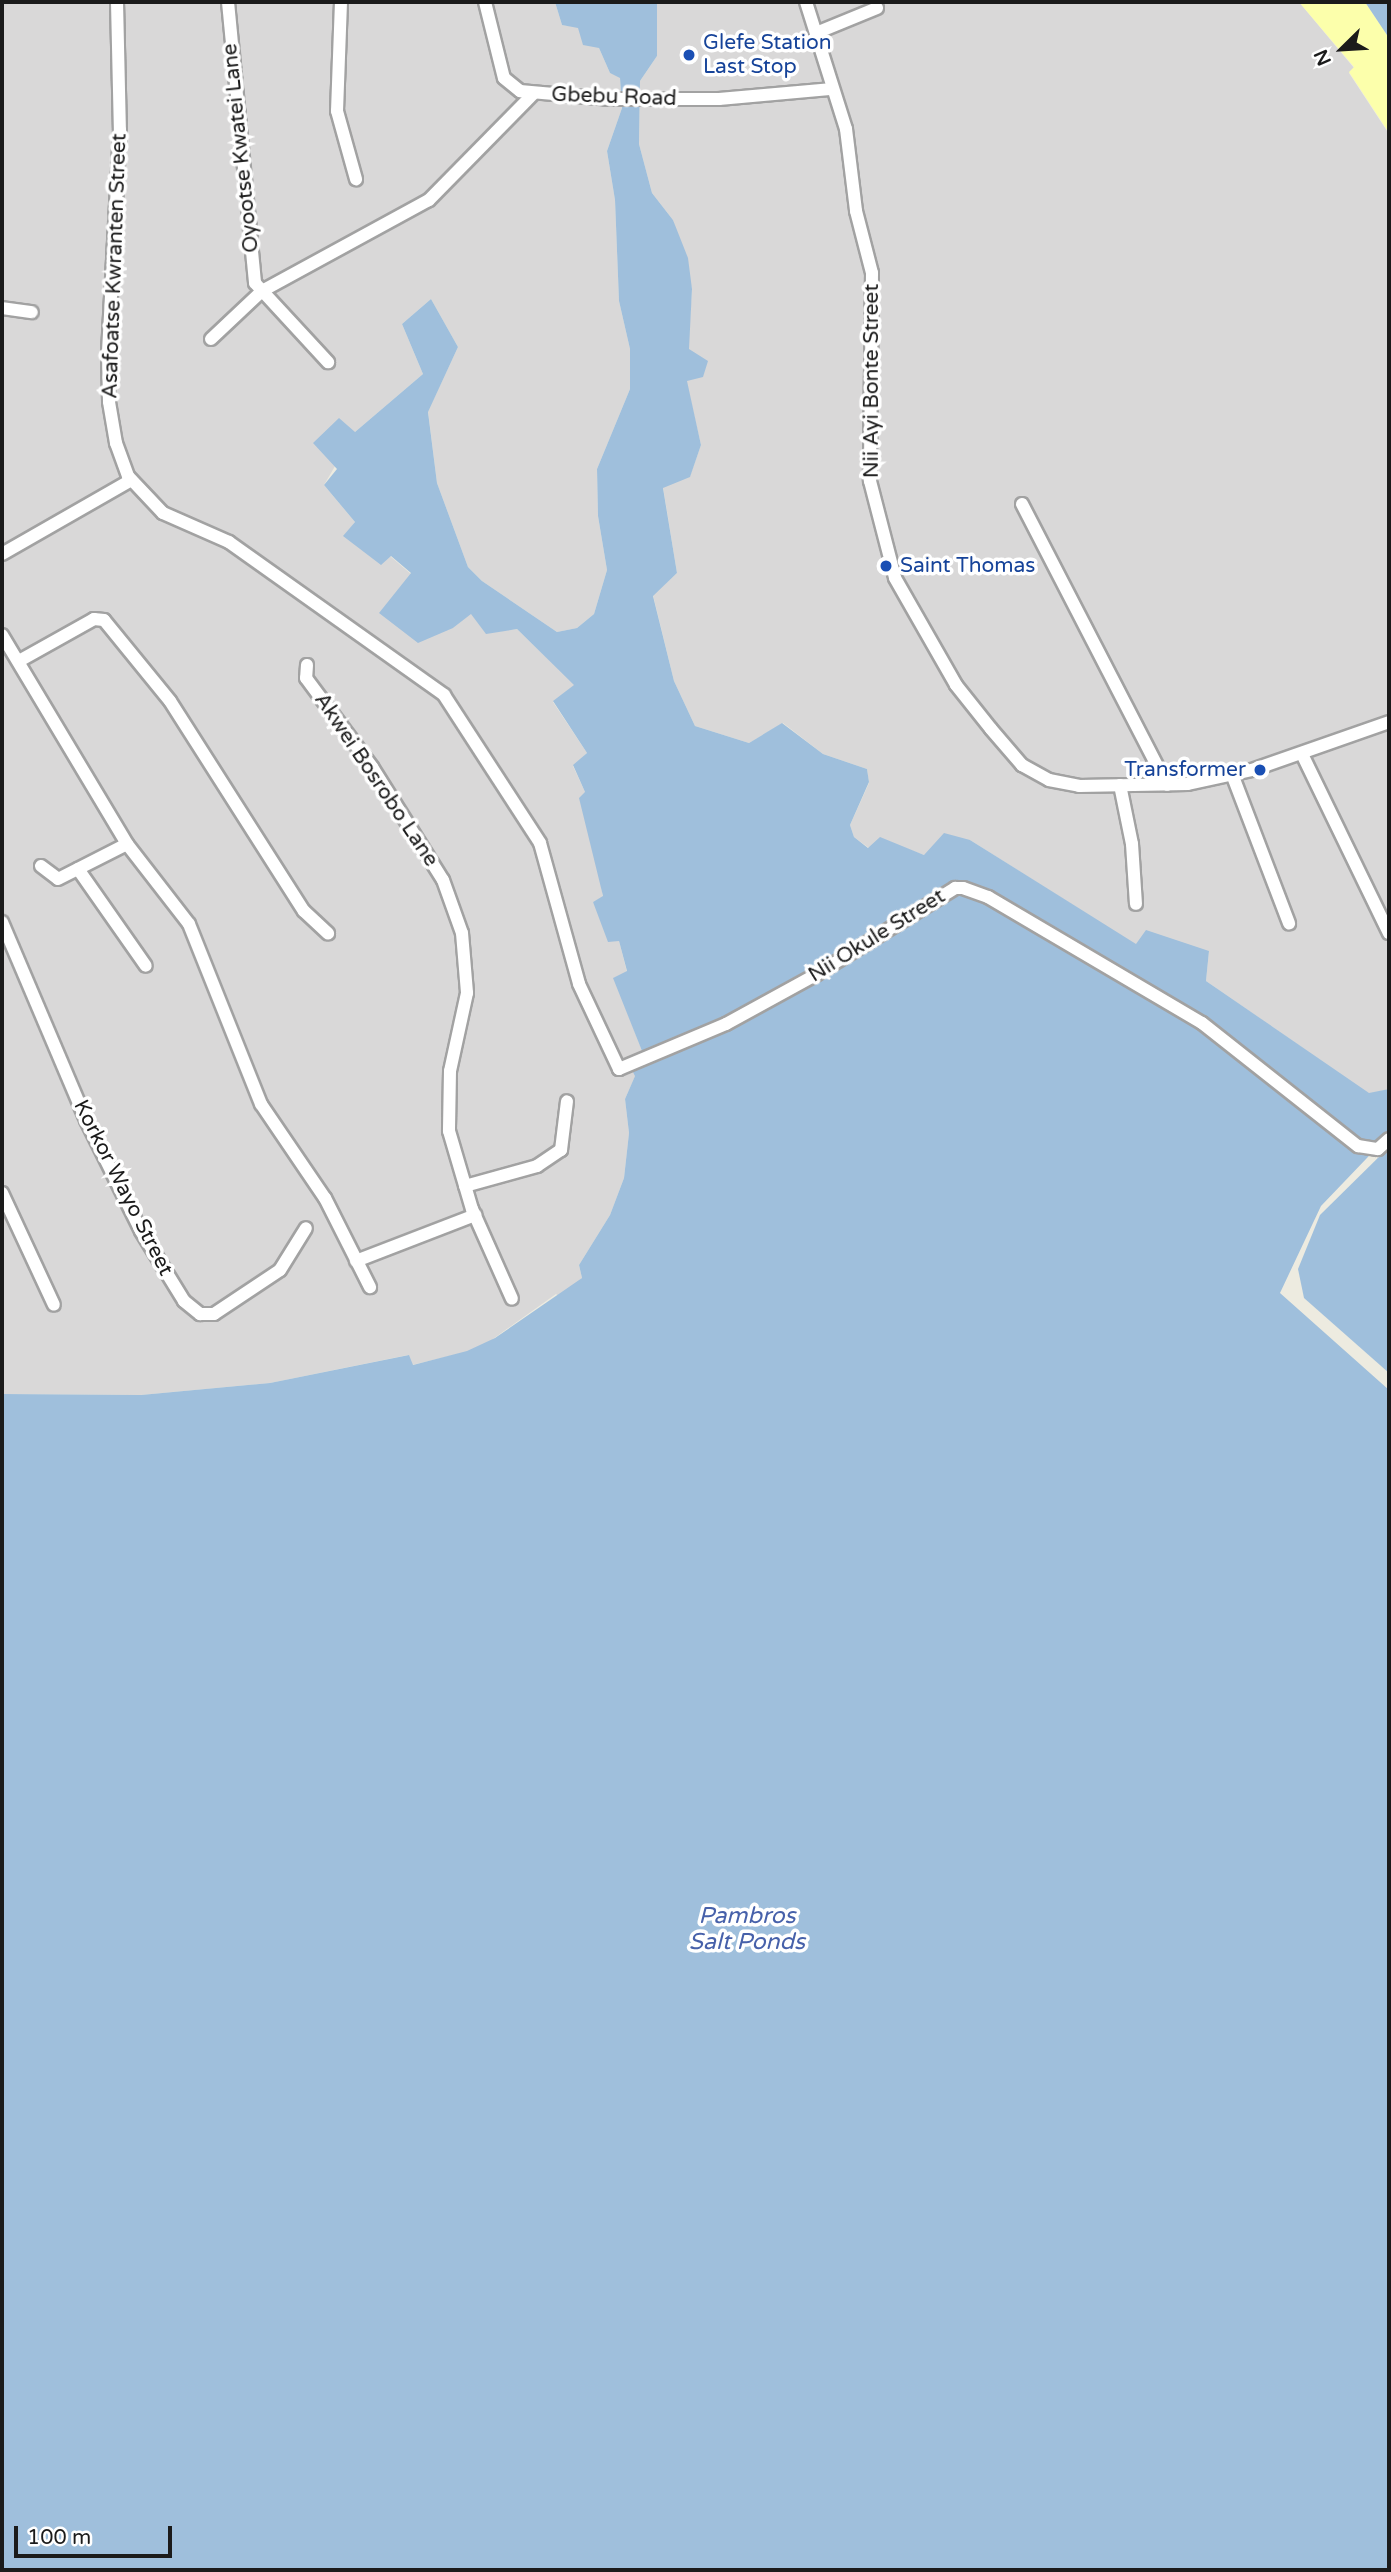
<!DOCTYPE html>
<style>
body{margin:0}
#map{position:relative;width:1391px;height:2572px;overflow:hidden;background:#edebe0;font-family:"Varela Round",sans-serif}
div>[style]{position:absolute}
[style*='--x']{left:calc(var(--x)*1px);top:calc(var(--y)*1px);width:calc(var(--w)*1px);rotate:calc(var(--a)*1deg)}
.residential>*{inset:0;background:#d9d8d8}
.sand>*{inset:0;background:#fcffab}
.water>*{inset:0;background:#9fbfdc}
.roads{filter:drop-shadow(2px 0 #a2a2a2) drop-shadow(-2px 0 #a2a2a2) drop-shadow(0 2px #a2a2a2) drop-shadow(0 -2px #a2a2a2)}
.minor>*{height:12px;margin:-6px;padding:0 6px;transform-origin:6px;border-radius:6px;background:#fff}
.dots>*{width:19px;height:19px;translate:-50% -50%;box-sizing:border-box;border:4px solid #fff;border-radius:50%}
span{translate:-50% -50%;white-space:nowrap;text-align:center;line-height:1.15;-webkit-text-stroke:7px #fff;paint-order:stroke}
.transit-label{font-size:21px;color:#164399}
.left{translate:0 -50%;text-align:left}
.right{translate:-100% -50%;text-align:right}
.street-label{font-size:21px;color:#1b1b1b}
.water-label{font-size:23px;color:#4761aa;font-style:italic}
.frame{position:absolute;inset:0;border:4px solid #1b1b1b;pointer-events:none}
.north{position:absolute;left:1307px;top:14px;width:70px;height:70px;-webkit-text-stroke:5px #fff;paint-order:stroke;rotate:246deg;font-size:19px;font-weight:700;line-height:28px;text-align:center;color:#1b1b1b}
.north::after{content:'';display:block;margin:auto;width:24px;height:32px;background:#1b1b1b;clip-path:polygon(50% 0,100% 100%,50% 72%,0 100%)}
.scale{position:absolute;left:14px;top:2526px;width:158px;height:32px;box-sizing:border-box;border:4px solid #1b1b1b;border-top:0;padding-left:9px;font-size:21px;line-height:24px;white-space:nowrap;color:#1b1b1b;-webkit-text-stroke:5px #fff;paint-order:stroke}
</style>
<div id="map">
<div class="residential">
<div style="clip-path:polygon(2px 2px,555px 2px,562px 25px,578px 27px,599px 48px,610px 73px,620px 77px,622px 108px,607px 151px,615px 200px,619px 301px,630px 349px,630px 389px,597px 469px,598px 516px,607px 570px,594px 614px,577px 628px,557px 632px,482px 581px,468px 567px,437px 483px,428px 411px,458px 347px,431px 299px,402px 324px,423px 374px,355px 432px,324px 485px,355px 522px,344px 536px,390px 556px,411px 574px,380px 613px,453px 628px,471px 613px,486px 633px,517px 629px,575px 685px,553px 702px,587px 753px,573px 766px,585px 792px,603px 897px,593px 902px,619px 941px,627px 972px,614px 978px,644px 1056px,625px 1099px,629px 1133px,624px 1178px,610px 1215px,579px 1265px,582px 1278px,561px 1298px,556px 1294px,479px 1349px,412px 1365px,408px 1355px,270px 1383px,141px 1395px,2px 1394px)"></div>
<div style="clip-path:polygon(657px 2px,1299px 2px,1354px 68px,1349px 73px,1389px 134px,1389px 1089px,1369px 1094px,1206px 981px,1209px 951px,1136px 945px,970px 840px,924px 855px,905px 848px,869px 848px,854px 837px,850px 825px,869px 783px,867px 769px,823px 754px,783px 723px,749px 743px,695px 726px,674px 681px,653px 595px,677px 573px,663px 487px,690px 476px,701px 445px,686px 380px,692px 289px,673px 220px,652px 193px,639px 144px,640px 81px,657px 56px)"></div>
</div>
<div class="sand">
<div style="clip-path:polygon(1299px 2px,1365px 2px,1389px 38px,1389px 133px,1349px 72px,1354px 67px)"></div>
</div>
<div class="water">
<div style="clip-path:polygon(555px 2px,657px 2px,657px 56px,640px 81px,639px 144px,652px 193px,673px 220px,688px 258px,692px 289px,689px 349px,708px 361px,703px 377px,687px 381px,701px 445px,690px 477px,663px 488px,677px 573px,653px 596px,674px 681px,695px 726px,749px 743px,782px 723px,823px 754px,867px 769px,869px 782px,850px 825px,854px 837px,868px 848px,880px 837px,924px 855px,944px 833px,970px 840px,1136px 944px,1146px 930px,1209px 951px,1206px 981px,1369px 1093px,1389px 1089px,1389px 1135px,1321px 1206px,1280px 1293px,1389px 1390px,1389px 2570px,2px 2570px,2px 1394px,141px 1395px,270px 1383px,409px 1355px,413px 1365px,467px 1351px,495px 1338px,582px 1278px,579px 1265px,610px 1215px,624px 1178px,629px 1133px,625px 1099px,635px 1076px,629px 1064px,644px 1056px,613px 978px,627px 971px,619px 941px,608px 942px,593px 902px,603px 896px,579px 798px,585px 792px,573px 765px,587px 753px,553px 701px,574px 685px,517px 629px,486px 634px,471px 614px,453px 628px,418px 643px,379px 613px,411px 573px,391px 556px,381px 565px,343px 536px,355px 522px,324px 485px,337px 469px,313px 443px,339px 418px,355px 432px,423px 374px,402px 324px,431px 299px,458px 347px,428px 412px,437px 483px,468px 567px,482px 581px,557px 632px,577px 628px,594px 614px,607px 570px,598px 516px,597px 469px,630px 389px,630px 349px,619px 301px,615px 200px,607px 151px,622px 108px,620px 78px,610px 73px,599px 48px,583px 45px,578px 28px,562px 25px)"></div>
<div style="clip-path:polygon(1365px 2px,1389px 2px,1389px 38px)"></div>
<div style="clip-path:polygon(1389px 1147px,1389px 1373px,1304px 1298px,1298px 1269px,1320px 1215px)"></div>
</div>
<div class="roads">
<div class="minor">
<div style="--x:117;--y:2;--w:128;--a:88.7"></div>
<div style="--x:120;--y:130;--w:223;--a:93.1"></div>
<div style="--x:108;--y:353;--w:49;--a:88.8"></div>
<div style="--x:109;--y:402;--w:42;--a:80.3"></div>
<div style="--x:116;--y:443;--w:35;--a:70"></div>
<div style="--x:128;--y:476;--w:51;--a:46.6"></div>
<div style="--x:163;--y:513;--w:72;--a:23.7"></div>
<div style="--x:229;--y:542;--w:264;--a:35.4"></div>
<div style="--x:444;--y:695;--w:176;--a:57"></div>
<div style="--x:540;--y:843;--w:146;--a:74.5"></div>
<div style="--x:579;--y:984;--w:94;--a:64.8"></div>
<div style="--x:619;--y:1069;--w:116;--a:-22.8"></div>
<div style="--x:726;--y:1024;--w:104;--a:-28.8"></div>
<div style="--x:817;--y:974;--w:163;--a:-31.9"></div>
<div style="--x:955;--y:888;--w:8;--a:0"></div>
<div style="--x:963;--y:888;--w:27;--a:20"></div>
<div style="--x:988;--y:897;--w:248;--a:30.5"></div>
<div style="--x:1202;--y:1023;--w:199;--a:38.3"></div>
<div style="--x:1358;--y:1146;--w:20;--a:9"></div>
<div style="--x:1378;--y:1149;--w:15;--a:-42"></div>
<div style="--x:228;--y:2;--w:282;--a:84.5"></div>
<div style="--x:255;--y:283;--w:108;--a:47.3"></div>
<div style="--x:341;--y:2;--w:109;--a:92.1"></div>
<div style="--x:337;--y:111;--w:71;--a:74.4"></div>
<div style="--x:485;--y:2;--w:78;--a:76"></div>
<div style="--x:504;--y:78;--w:21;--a:39"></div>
<div style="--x:520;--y:91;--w:90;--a:5.1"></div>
<div style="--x:610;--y:99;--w:109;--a:0"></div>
<div style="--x:719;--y:99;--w:111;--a:-5.1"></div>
<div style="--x:806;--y:2;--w:133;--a:72.5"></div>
<div style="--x:846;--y:129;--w:83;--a:83"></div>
<div style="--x:856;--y:211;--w:64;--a:75.5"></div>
<div style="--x:872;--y:273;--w:208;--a:90.6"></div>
<div style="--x:870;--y:481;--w:100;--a:75.5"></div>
<div style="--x:895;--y:578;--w:123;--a:60.3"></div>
<div style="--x:956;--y:685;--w:56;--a:51.5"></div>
<div style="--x:991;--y:729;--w:48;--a:49.3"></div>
<div style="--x:1022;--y:765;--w:31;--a:29"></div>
<div style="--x:1049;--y:780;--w:31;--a:11"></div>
<div style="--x:1079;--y:786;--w:109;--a:-1.1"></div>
<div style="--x:1188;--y:784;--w:66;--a:-12.3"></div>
<div style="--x:1252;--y:770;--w:145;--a:-19.3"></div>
<div style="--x:816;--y:33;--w:66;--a:-22.3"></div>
<div style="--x:2;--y:308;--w:30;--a:8"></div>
<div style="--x:211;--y:339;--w:70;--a:-43.3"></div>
<div style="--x:262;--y:291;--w:190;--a:-28.6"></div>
<div style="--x:429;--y:200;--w:148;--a:-45.5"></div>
<div style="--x:1022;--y:504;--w:316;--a:62.7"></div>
<div style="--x:2;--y:554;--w:149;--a:-29.8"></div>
<div style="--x:2;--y:635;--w:244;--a:59.1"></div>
<div style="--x:127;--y:844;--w:101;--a:52.2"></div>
<div style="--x:189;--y:924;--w:194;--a:68.2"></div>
<div style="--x:261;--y:1104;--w:114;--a:55.8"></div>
<div style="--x:325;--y:1198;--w:100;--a:63.2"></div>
<div style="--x:19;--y:661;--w:86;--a:-29.2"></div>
<div style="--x:94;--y:619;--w:10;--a:6"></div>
<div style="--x:104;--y:620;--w:104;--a:50.8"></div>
<div style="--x:170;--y:701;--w:249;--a:57.5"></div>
<div style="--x:304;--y:911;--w:33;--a:43"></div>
<div style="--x:307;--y:665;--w:13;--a:94"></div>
<div style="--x:306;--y:678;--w:111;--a:53.4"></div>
<div style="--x:372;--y:767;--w:133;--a:57.9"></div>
<div style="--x:443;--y:880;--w:56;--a:70.3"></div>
<div style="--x:462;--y:933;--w:60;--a:85.2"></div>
<div style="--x:467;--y:993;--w:80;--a:102.3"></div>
<div style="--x:450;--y:1071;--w:60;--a:91"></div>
<div style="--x:449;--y:1131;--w:81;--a:73.6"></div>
<div style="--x:472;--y:1209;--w:98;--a:66"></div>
<div style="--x:1302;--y:754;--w:199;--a:64.1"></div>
<div style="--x:1232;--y:774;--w:160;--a:69.1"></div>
<div style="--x:1120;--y:785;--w:60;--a:78.5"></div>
<div style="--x:1132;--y:844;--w:60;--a:86.2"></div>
<div style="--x:41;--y:866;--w:21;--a:37"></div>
<div style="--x:58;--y:879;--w:77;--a:-26.9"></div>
<div style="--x:78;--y:869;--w:118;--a:55"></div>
<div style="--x:2;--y:922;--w:215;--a:67"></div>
<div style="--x:86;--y:1120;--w:124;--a:63.6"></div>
<div style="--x:141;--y:1231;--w:82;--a:58.4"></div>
<div style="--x:184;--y:1301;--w:21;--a:39"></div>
<div style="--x:200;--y:1314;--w:14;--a:0"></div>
<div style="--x:214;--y:1314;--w:79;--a:-33.7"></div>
<div style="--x:280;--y:1270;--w:49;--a:-58.2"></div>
<div style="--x:465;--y:1186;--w:75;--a:-15.5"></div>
<div style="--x:537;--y:1166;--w:29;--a:-34"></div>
<div style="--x:561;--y:1150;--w:49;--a:-83"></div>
<div style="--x:2;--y:1193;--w:123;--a:65.1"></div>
<div style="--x:356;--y:1261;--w:128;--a:-21.1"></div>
</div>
</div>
<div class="dots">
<div style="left:689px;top:55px;background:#1a4fb4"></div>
<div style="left:886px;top:566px;background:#1a4fb4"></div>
<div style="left:1260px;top:770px;background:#1a4fb4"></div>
</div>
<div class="transit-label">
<span class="left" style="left:703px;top:55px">Glefe Station<br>Last Stop</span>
<span class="left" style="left:900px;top:566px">Saint Thomas</span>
<span class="right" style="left:1246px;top:770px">Transformer</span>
</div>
<div class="street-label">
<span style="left:614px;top:97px;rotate:2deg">Gbebu Road</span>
<span style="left:241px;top:148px;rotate:-96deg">Oyootse Kwatei Lane</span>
<span style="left:115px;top:266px;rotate:-88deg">Asafoatse Kwranten Street</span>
<span style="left:872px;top:381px;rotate:-90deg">Nii Ayi Bonte Street</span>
<span style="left:376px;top:780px;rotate:56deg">Akwei Bosrobo Lane</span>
<span style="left:877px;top:936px;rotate:-32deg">Nii Okule Street</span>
<span style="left:123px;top:1188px;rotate:63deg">Korkor Wayo Street</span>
</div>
<div class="water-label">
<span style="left:747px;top:1929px">Pambros<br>Salt Ponds</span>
</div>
<div class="frame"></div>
<div class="north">N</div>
<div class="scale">100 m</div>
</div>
